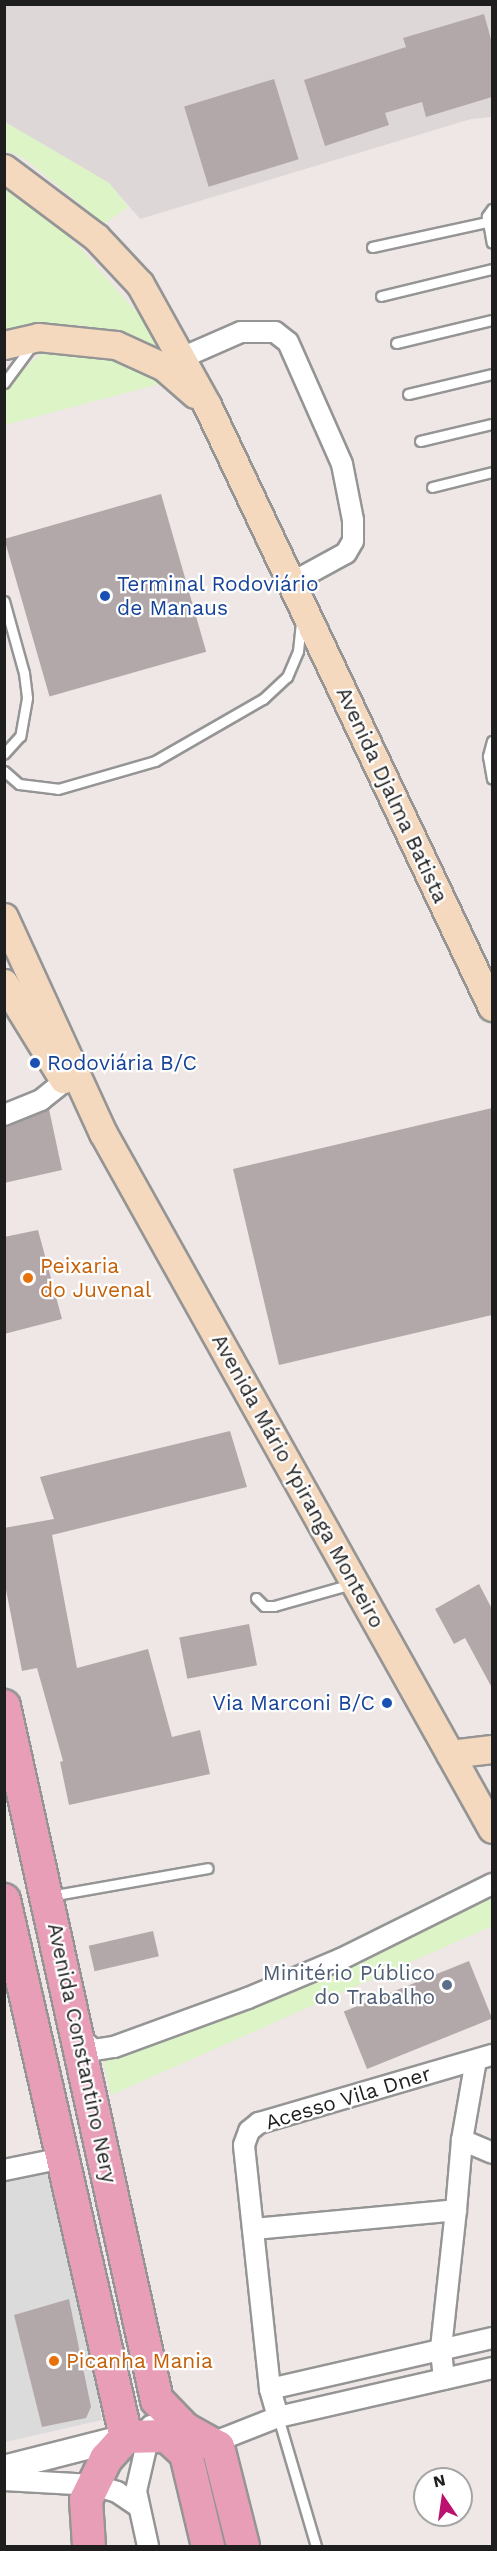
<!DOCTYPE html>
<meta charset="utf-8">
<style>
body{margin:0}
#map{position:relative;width:497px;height:2551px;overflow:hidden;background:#eee7e5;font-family:"Work Sans",sans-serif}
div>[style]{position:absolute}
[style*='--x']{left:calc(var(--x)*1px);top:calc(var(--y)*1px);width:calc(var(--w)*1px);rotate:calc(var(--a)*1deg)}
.residential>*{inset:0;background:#dcdbdc}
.airport>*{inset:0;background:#ddd8d7}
.park>*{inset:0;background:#dcf4c6}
.building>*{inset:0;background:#b3a8a9;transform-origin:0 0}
.roads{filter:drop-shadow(2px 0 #959595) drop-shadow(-2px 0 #959595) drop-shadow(0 2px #959595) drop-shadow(0 -2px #959595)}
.service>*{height:9px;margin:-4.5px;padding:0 4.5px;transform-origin:4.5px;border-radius:4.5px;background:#fff}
.minor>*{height:20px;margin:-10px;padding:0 10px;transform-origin:10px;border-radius:10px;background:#fff}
.tertiary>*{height:24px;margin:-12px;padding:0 12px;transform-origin:12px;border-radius:12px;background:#fff}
.secondary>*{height:27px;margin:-13.5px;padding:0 13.5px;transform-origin:13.5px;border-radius:13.5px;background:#f4d9be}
.trunk>*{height:32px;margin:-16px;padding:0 16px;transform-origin:16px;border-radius:16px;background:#e99eb8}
.dots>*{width:16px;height:16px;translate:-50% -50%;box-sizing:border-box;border:3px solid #fff;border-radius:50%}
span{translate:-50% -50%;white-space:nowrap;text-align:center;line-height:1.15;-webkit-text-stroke:4.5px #fff;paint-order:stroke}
.transit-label{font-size:21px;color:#164399}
.left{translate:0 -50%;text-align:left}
.right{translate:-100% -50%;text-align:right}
.street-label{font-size:21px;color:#1e1e1e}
.food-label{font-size:21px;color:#c56008}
.service-label{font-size:21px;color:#4e5e75}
.frame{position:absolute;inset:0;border:6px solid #1e1e1e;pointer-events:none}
.north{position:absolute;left:413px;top:2467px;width:60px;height:60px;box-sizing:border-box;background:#fff;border:2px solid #a5a5a5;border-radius:50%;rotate:347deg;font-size:16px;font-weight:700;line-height:24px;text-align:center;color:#1e1e1e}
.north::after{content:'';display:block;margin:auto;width:21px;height:27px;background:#ba126e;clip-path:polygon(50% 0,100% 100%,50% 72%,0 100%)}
</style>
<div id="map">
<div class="residential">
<div style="clip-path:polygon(57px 2153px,102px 2420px,5px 2442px,4px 2164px)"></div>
</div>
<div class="airport">
<div style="clip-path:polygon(5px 5px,492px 5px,492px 117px,471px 119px,140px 219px,109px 183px,5px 122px)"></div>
</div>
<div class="park">
<div style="clip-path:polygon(5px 122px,109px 183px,128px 207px,104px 224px,25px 159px,5px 150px)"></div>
<div style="clip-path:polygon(4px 184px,36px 206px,82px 250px,145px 322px,157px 349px,122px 333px,81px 325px,5px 333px)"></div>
<div style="clip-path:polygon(81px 348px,133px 362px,163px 383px,5px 425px,5px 389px,11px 381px,42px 353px)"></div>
<div style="clip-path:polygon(492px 1891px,492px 1926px,111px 2095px,103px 2058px)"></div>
</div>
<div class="building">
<div style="clip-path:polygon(484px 14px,492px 43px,492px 97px,426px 117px,422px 102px,385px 113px,389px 125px,325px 146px,304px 80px,406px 47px,403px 38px)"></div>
<div style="left:274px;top:79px;width:84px;height:94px;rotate:73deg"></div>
<div style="left:161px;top:494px;width:164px;height:163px;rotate:74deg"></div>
<div style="clip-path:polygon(492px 1108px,492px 1315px,279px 1365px,233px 1169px)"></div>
<div style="clip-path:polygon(49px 1109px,62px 1170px,4px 1183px,4px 1127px)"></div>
<div style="clip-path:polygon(38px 1230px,62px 1319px,4px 1334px,4px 1237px)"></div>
<div style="clip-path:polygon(230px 1431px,247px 1487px,52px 1535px,77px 1668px,148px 1649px,172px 1737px,200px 1730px,210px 1774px,69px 1805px,60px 1762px,63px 1761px,37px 1668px,22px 1671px,4px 1580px,4px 1528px,54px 1519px,40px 1477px)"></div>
<div style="clip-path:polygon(479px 1584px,492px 1609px,492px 1688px,465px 1638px,454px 1644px,435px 1609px)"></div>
<div style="left:249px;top:1624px;width:42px;height:71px;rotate:79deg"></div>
<div style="left:153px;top:1931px;width:26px;height:66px;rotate:77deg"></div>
<div style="left:469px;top:1961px;width:62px;height:135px;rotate:68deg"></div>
<div style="clip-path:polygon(69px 2299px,91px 2407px,86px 2418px,42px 2427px,14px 2315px)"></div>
</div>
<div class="roads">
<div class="service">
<div style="--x:492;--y:209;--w:9;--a:126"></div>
<div style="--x:487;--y:216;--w:27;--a:80"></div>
<div style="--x:372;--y:247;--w:118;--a:-12.3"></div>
<div style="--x:381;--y:296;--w:114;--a:-13.7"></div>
<div style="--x:396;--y:343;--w:99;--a:-13.5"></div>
<div style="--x:4;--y:383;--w:49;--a:-53.4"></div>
<div style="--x:408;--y:394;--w:86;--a:-13.4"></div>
<div style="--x:420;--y:441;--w:74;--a:-13.3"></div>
<div style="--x:432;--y:487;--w:62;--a:-14"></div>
<div style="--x:4;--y:601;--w:75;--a:74.5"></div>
<div style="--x:24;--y:673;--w:25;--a:83"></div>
<div style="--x:27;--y:698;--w:39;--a:100"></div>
<div style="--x:20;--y:736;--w:24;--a:132"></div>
<div style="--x:492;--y:741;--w:16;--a:105"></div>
<div style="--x:488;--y:756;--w:23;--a:80"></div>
<div style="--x:4;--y:771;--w:20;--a:41"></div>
<div style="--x:19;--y:784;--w:39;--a:7"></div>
<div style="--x:58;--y:789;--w:101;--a:-16.1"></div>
<div style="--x:155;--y:761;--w:125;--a:-29.9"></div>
<div style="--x:263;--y:699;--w:33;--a:-43"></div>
<div style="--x:287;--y:677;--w:28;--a:-67"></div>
<div style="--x:298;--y:651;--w:30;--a:-84"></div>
<div style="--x:256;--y:1598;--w:11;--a:45"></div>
<div style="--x:264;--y:1606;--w:10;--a:0"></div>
<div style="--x:274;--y:1606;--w:81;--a:-15.8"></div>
<div style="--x:50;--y:1896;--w:160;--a:-10"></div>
<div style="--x:278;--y:2417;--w:134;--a:73.6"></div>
</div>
<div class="minor">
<div style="--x:170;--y:363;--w:77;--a:-23.6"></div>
<div style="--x:241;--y:332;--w:34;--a:0"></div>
<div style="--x:275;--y:332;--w:16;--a:38"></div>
<div style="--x:288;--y:342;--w:133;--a:66.1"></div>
<div style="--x:342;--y:464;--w:57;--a:78.9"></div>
<div style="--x:353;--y:520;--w:21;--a:90"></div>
<div style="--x:353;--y:541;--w:14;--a:120"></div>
<div style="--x:346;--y:553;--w:63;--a:151.4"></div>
<div style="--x:4;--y:1115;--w:40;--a:-22"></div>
<div style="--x:41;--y:1100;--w:45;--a:-38.7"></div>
<div style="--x:80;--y:2038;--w:18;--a:41"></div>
<div style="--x:94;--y:2050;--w:20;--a:-9"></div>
<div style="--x:114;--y:2047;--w:143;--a:-20.1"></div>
<div style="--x:248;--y:1998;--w:101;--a:-22.8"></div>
<div style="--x:341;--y:1959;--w:169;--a:-26.4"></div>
<div style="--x:462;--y:2140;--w:33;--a:23"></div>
<div style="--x:4;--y:2170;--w:60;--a:-11.5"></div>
<div style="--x:253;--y:2229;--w:204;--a:-5.3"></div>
<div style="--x:456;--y:2210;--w:70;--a:-85.1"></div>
<div style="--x:462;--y:2140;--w:81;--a:-80.1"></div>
<div style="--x:444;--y:2379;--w:31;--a:-96"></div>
<div style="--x:441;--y:2348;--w:139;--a:-83.8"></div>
<div style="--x:270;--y:2389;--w:228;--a:-12.9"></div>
<div style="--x:278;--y:2417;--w:29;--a:-106"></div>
<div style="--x:270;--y:2389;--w:245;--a:-96.1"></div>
<div style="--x:244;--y:2145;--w:15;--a:-70"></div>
<div style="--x:249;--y:2131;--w:13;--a:-39"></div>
<div style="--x:259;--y:2123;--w:243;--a:-16.3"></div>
<div style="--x:212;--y:2443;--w:71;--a:-21.5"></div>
<div style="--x:278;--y:2417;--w:220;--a:-12.9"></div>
<div style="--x:4;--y:2480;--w:89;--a:3.2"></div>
<div style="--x:93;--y:2485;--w:25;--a:16"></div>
<div style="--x:117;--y:2492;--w:25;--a:34"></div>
<div style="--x:148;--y:2546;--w:56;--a:-102.3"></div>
<div style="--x:136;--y:2491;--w:67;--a:-77"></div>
</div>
<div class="tertiary">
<div style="--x:4;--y:2468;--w:126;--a:-14.3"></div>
</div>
<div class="secondary">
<div style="--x:4;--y:168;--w:115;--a:36.9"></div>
<div style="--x:96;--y:237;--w:64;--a:46.9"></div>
<div style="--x:140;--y:284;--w:138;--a:61"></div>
<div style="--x:207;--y:405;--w:666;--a:64.67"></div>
<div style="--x:4;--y:345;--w:35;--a:-13"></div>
<div style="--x:38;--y:337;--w:78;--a:5.9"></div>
<div style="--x:116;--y:345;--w:53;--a:24.6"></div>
<div style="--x:164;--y:367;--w:41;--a:41.1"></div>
<div style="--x:4;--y:917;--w:238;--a:65.4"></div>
<div style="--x:103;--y:1133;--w:797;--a:60.8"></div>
<div style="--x:4;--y:983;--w:113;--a:58.4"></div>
<div style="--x:450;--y:1754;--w:42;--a:-6.8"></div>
</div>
<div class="trunk">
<div style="--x:4;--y:1706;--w:711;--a:77.57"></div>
<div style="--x:157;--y:2400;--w:40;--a:46"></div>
<div style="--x:185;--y:2429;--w:38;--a:29"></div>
<div style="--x:218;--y:2447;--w:102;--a:75.8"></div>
<div style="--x:4;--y:1900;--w:551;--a:77.2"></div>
<div style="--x:126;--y:2437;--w:41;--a:-1.4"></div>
<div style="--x:167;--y:2436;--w:26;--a:43"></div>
<div style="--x:186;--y:2454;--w:95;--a:76.6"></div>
<div style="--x:89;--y:2546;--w:46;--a:-93.7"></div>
<div style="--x:86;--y:2500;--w:46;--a:-64"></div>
<div style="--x:106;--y:2459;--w:30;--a:-48"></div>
</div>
</div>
<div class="dots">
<div style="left:105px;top:596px;background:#1a4fb4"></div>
<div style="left:35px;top:1063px;background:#1a4fb4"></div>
<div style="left:28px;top:1278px;background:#e8710a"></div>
<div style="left:387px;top:1703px;background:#1a4fb4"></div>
<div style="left:447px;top:1985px;background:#5c6f8a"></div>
<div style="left:54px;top:2361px;background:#e8710a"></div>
</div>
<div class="transit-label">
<span class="left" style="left:117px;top:596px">Terminal Rodoviário<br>de Manaus</span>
<span class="left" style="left:47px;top:1063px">Rodoviária B/C</span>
<span class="right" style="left:375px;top:1703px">Via Marconi B/C</span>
</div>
<div class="street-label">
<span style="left:392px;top:795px;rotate:65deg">Avenida Djalma Batista</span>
<span style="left:298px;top:1481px;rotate:61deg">Avenida Mário Ypiranga Monteiro</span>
<span style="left:82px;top:2053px;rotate:78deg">Avenida Constantino Nery</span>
<span style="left:348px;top:2098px;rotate:-17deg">Acesso Vila Dner</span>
</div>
<div class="food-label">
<span class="left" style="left:40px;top:1278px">Peixaria<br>do Juvenal</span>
<span class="left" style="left:66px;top:2361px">Picanha Mania</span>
</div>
<div class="service-label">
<span class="right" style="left:435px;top:1985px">Minitério Público<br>do Trabalho</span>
</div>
<div class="frame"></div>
<div class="north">N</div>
</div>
